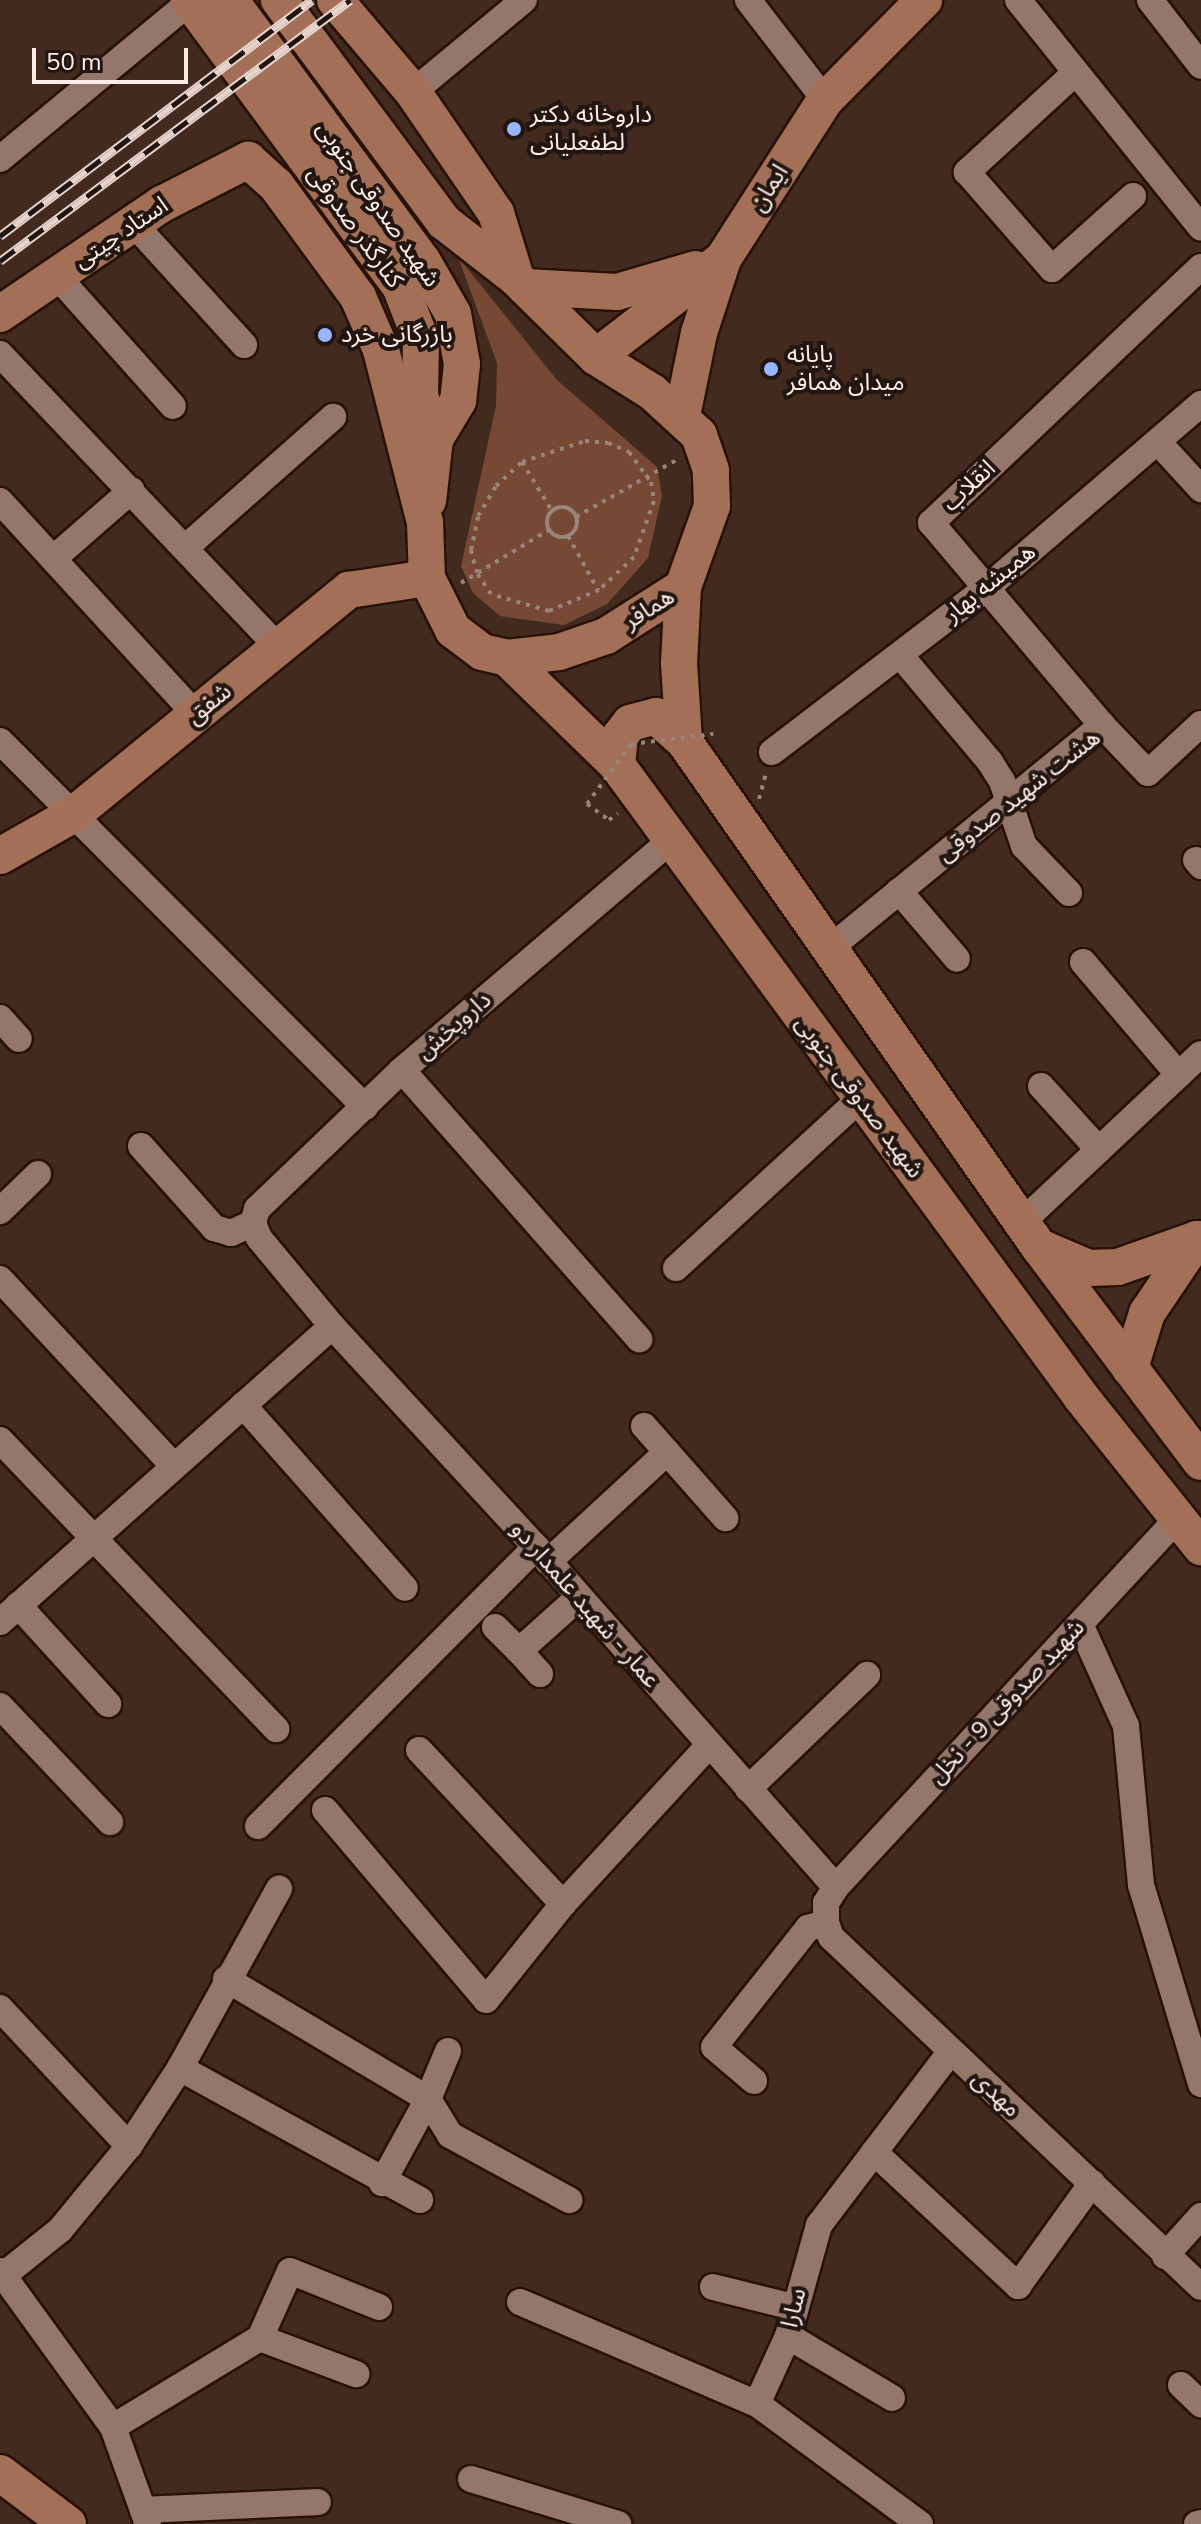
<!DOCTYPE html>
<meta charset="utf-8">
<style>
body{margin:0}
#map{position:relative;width:1201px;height:2524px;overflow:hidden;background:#432a1f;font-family:"Nunito Sans","Noto Sans Arabic",sans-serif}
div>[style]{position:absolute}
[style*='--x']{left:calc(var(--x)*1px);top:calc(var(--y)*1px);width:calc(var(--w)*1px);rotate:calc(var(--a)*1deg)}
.green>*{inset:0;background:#774934}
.path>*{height:4px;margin-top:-2px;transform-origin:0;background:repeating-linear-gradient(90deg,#9a857b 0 4px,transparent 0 10px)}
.path>.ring{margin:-2px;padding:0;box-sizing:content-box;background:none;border:4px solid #9a857b;border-radius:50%}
.roads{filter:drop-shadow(2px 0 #281208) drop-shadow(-2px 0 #281208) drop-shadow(0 2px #281208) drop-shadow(0 -2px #281208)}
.street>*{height:26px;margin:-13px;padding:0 13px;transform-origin:13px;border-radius:13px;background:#94776a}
.secondary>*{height:36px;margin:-18px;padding:0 18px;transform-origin:18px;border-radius:18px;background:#a37057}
.rail>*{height:9px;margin-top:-4.5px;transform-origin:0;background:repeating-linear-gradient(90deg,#211611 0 18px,#e5d3cc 0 36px);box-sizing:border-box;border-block:2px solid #e5d3cc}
.path-bridge>*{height:4px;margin-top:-2px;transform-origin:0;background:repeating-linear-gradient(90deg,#9a857b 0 4px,transparent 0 10px)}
.dots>*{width:22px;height:22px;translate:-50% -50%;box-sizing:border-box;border:4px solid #211611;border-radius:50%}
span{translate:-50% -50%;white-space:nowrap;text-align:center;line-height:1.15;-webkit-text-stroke:8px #211611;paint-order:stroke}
.poi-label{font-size:24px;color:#fdece5}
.left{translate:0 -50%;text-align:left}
.street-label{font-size:24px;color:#fdece5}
.scale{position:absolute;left:32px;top:48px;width:156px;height:36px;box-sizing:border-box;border:4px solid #fdece5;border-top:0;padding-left:10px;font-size:24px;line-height:28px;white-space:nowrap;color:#fdece5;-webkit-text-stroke:6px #211611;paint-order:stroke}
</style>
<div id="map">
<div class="green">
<div style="clip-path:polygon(458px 257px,557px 380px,657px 467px,662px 496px,648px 558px,607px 604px,564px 625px,500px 616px,473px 593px,461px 566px,496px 406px,497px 363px)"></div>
</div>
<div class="path">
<div style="--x:585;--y:441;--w:23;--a:5"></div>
<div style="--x:608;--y:443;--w:23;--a:23"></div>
<div style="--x:629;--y:452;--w:37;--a:54"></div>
<div style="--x:651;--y:482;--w:19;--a:81"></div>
<div style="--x:654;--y:501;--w:59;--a:109.7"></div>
<div style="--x:634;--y:557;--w:48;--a:136.7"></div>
<div style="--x:599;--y:590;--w:54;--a:157.2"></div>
<div style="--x:549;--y:611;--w:60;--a:-163.7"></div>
<div style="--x:491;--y:594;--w:25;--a:-124"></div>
<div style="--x:477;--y:573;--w:24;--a:-105"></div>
<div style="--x:471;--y:550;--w:35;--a:-78"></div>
<div style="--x:478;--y:516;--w:35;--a:-59"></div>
<div style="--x:496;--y:486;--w:35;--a:-43"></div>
<div style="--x:522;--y:462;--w:66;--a:-18.4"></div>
<div style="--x:522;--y:462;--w:57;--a:58.5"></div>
<div class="ring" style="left:547px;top:507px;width:26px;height:26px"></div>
<div style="--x:576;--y:517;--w:117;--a:-29.6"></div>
<div style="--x:568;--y:536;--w:62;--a:60.9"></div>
<div style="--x:461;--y:583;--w:103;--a:-31.1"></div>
<div style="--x:759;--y:799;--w:27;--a:-75"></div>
<div style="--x:587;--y:804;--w:27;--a:36"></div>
<div style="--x:609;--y:820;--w:11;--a:-38"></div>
</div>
<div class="roads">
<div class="street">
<div style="--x:748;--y:0;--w:126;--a:52.4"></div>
<div style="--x:1018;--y:0;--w:292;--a:51.2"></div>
<div style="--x:1150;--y:0;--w:83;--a:52.3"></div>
<div style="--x:1075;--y:73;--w:147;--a:137.5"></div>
<div style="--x:967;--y:172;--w:129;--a:48.8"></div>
<div style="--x:1052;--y:269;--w:109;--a:-42"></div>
<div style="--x:413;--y:92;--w:144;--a:-39.7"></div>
<div style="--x:0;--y:159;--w:246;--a:-39.6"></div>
<div style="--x:133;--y:223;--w:165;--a:47.7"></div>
<div style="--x:57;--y:276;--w:174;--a:48.3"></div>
<div style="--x:0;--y:354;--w:404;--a:46.5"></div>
<div style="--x:1158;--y:442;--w:64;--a:47.5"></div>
<div style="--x:0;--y:501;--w:289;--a:47.5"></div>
<div style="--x:185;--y:548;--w:198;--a:-41.5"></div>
<div style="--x:54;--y:558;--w:103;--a:-41.1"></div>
<div style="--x:900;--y:655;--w:140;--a:49.9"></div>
<div style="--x:990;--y:762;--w:22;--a:58"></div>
<div style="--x:1002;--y:781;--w:69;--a:71.3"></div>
<div style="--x:1024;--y:846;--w:65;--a:46.2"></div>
<div style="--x:1102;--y:725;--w:265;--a:-130.2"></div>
<div style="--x:931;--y:523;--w:372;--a:-43.5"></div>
<div style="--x:0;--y:741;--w:517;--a:45.08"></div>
<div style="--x:772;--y:752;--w:272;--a:-37.4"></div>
<div style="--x:988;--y:587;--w:281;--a:-40.7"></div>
<div style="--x:1196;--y:860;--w:8;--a:50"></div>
<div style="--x:899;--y:891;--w:89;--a:49.5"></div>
<div style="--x:830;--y:948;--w:352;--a:-39.3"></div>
<div style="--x:1102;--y:725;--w:66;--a:46.2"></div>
<div style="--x:1148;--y:773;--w:72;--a:-42.8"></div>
<div style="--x:1083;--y:962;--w:148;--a:49.7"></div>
<div style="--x:0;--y:1018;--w:28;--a:48"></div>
<div style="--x:402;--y:1070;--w:359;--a:48.6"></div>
<div style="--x:1041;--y:1086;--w:86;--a:47.8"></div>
<div style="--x:141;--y:1146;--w:110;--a:48.3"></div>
<div style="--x:214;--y:1228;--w:18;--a:16"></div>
<div style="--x:231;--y:1233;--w:24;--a:-24"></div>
<div style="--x:0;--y:1211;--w:53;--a:-44.2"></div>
<div style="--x:1022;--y:1222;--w:245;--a:-43.2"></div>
<div style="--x:253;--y:1223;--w:16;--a:68"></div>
<div style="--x:259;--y:1238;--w:114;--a:50.3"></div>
<div style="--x:332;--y:1326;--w:301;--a:47.3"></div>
<div style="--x:536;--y:1547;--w:453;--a:48.6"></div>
<div style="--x:253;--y:1223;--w:15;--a:-74"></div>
<div style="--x:257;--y:1209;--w:201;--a:-43.8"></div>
<div style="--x:402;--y:1070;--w:351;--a:-40.5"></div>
<div style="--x:676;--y:1268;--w:250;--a:-42.6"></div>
<div style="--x:0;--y:1279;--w:255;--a:47.1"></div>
<div style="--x:243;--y:1405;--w:244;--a:48.5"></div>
<div style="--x:644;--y:1426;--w:123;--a:48.6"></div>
<div style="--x:0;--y:1440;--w:400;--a:46.3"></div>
<div style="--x:1178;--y:1518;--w:503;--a:132.83"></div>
<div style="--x:836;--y:1887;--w:19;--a:122"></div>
<div style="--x:826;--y:1903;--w:20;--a:90"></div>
<div style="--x:826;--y:1923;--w:15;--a:70"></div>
<div style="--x:831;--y:1937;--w:509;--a:43.41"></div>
<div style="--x:548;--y:1562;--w:162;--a:-42.7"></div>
<div style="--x:18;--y:1605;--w:134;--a:47.7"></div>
<div style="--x:0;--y:1622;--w:445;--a:-41.7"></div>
<div style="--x:1080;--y:1624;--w:112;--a:65.7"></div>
<div style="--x:1126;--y:1726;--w:160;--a:84.6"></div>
<div style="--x:1141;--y:1885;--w:208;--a:73.2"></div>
<div style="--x:495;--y:1627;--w:34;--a:45"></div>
<div style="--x:540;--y:1674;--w:31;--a:-132"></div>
<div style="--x:519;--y:1651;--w:79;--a:-41.9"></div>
<div style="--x:0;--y:1706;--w:160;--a:46.5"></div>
<div style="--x:419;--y:1750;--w:211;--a:46.9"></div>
<div style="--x:748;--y:1789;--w:165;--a:-43.8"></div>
<div style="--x:325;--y:1810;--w:249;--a:49.7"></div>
<div style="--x:486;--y:2000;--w:123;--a:-51.3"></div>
<div style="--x:563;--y:1904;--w:216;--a:-47.4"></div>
<div style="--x:258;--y:1826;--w:394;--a:-45.1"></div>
<div style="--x:226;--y:1979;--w:235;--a:30.7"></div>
<div style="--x:428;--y:2099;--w:96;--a:118.7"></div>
<div style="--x:0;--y:2008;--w:189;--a:46.9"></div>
<div style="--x:448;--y:2051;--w:52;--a:112.6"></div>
<div style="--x:428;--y:2099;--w:42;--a:58.6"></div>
<div style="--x:450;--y:2135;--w:136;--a:28.6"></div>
<div style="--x:180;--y:2068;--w:274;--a:28.8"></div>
<div style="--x:754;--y:2081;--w:52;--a:-139.6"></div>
<div style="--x:714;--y:2047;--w:152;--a:-51.7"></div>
<div style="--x:808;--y:1928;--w:19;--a:-16"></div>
<div style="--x:874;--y:2152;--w:197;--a:42.9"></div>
<div style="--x:1018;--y:2286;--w:127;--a:-54.3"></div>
<div style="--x:1165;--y:2256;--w:54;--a:-48"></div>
<div style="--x:0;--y:2271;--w:193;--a:54.1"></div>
<div style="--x:113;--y:2427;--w:103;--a:70.2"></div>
<div style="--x:0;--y:2278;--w:77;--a:-38.7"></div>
<div style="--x:60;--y:2230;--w:109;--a:-50.6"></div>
<div style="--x:129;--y:2146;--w:93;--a:-56.8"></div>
<div style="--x:180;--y:2068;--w:205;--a:-61.1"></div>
<div style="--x:713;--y:2287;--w:82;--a:14"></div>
<div style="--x:520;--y:2302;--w:258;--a:23.3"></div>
<div style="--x:788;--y:2336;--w:121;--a:30.8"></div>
<div style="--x:260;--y:2338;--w:103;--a:20.6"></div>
<div style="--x:1181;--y:2385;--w:28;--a:44"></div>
<div style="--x:113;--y:2427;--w:172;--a:-31.2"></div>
<div style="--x:260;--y:2338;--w:73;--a:-65.9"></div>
<div style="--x:290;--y:2271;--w:96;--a:22"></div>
<div style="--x:471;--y:2479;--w:154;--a:17"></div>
<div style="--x:143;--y:2510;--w:175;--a:-2.6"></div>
<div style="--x:920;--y:2524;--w:202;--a:-143.6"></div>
<div style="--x:757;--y:2404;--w:75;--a:-65.5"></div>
<div style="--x:788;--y:2336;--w:115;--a:-74.4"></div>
<div style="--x:819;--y:2225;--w:218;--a:-52.8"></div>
<div style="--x:1197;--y:2524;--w:4;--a:-14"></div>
</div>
<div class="secondary">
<div style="--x:189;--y:0;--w:355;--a:53.6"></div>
<div style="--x:400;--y:286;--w:58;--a:68.7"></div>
<div style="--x:421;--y:340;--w:56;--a:91"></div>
<div style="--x:420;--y:396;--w:46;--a:70.8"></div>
<div style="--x:230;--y:0;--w:323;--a:53.6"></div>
<div style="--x:422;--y:260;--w:62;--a:60.1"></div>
<div style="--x:453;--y:314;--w:51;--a:79.8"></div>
<div style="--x:462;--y:364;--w:37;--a:96"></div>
<div style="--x:458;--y:401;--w:44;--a:121.2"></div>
<div style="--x:435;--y:439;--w:62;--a:96.4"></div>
<div style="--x:335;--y:0;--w:121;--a:49.7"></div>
<div style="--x:413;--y:92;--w:147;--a:55.6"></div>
<div style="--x:496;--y:213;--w:68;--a:72.9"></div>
<div style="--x:248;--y:160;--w:38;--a:42"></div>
<div style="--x:276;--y:185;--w:139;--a:53.8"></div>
<div style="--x:358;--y:297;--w:58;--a:66.5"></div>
<div style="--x:381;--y:350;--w:178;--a:75.7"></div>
<div style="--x:425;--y:522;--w:56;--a:88"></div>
<div style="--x:427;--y:578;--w:58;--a:63.4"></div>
<div style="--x:453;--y:630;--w:36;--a:37"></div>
<div style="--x:482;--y:652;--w:26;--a:13"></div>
<div style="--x:507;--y:658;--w:52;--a:-6.6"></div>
<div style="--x:559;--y:652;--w:50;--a:-18.8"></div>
<div style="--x:606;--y:636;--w:91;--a:-32.5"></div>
<div style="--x:683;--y:587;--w:86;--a:-70.3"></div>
<div style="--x:712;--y:506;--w:36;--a:-92"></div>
<div style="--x:711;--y:470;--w:37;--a:-109"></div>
<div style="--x:699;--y:435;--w:64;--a:-137.5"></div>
<div style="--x:652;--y:392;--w:66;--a:-148"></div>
<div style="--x:596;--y:357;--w:112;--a:-135.4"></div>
<div style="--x:516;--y:278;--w:91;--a:-142.1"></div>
<div style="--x:444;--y:222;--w:277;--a:-126.6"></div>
<div style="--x:525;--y:287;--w:92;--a:3.1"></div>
<div style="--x:617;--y:292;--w:82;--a:-16.2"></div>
<div style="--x:0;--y:314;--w:196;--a:-34.2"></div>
<div style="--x:162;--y:204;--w:97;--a:-27.1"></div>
<div style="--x:596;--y:357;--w:160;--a:-37.7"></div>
<div style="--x:723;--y:259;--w:189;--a:-57.3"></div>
<div style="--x:825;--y:100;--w:141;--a:-45.3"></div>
<div style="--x:682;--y:416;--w:85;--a:-78.4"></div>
<div style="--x:699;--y:333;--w:78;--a:-72"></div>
<div style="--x:683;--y:587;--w:76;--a:93"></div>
<div style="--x:679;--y:663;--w:78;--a:86.3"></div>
<div style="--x:684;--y:741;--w:618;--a:54.95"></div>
<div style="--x:1039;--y:1247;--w:269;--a:53"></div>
<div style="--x:507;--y:658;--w:153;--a:44.2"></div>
<div style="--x:617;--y:765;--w:785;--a:53.7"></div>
<div style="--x:1082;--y:1398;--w:191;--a:51.4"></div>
<div style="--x:617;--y:765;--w:29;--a:-84"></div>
<div style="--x:620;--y:736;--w:16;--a:-52"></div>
<div style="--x:630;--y:723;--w:27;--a:-15"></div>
<div style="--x:656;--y:716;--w:38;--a:42"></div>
<div style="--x:0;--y:856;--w:85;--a:-29.6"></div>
<div style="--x:74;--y:814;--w:355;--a:-39.2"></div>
<div style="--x:349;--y:590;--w:79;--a:-8.7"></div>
<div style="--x:1042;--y:1248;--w:51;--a:23.1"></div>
<div style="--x:1089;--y:1268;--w:29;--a:-2"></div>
<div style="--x:1118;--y:1267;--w:84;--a:-19.5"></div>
<div style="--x:1197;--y:1239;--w:89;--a:124"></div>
<div style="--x:1147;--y:1313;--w:58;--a:107.2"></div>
<div style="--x:0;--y:2473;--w:85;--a:36.9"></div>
</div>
</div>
<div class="rail">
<div style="--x:0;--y:236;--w:391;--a:-37.1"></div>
<div style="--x:0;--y:261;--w:437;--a:-36.7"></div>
</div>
<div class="path-bridge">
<div style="--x:587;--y:804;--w:74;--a:-53.7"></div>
<div style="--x:631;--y:744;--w:83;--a:-7"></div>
</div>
<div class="dots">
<div style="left:514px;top:129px;background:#98b5fd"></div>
<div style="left:325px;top:335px;background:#98b5fd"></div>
<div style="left:771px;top:369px;background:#98b5fd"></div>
</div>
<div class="poi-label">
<span class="left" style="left:530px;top:129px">داروخانه دکتر<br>لطفعلیانی</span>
<span class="left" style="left:341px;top:335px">بازرگانی خرد</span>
<span class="left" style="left:787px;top:369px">پایانه<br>میدان همافر</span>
</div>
<div class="street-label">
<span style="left:769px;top:188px;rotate:-58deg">ایمان</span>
<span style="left:378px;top:204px;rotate:55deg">شهید صدوقی جنوبی</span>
<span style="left:355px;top:227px;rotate:54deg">کنارگذر صدوقی</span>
<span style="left:121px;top:233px;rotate:-34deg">استاد چیتی</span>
<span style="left:969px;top:486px;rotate:-43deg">انقلاب</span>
<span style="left:990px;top:583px;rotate:-39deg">همیشه بهار</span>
<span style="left:649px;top:609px;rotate:-32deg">همافر</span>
<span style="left:209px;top:704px;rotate:-39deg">شفق</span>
<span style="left:1019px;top:796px;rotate:-38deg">هشت شهید صدوقی</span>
<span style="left:454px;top:1026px;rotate:-41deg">داروپخش</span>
<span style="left:859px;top:1097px;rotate:53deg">شهید صدوقی جنوبی</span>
<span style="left:585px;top:1605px;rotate:49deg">عمار - شهید علمدار دو</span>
<span style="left:1007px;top:1702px;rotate:-47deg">شهید صدوقی 9 - نخل</span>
<span style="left:996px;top:2094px;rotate:43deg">مهدی</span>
<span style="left:794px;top:2308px;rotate:-76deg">سارا</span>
</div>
<div class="scale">50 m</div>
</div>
